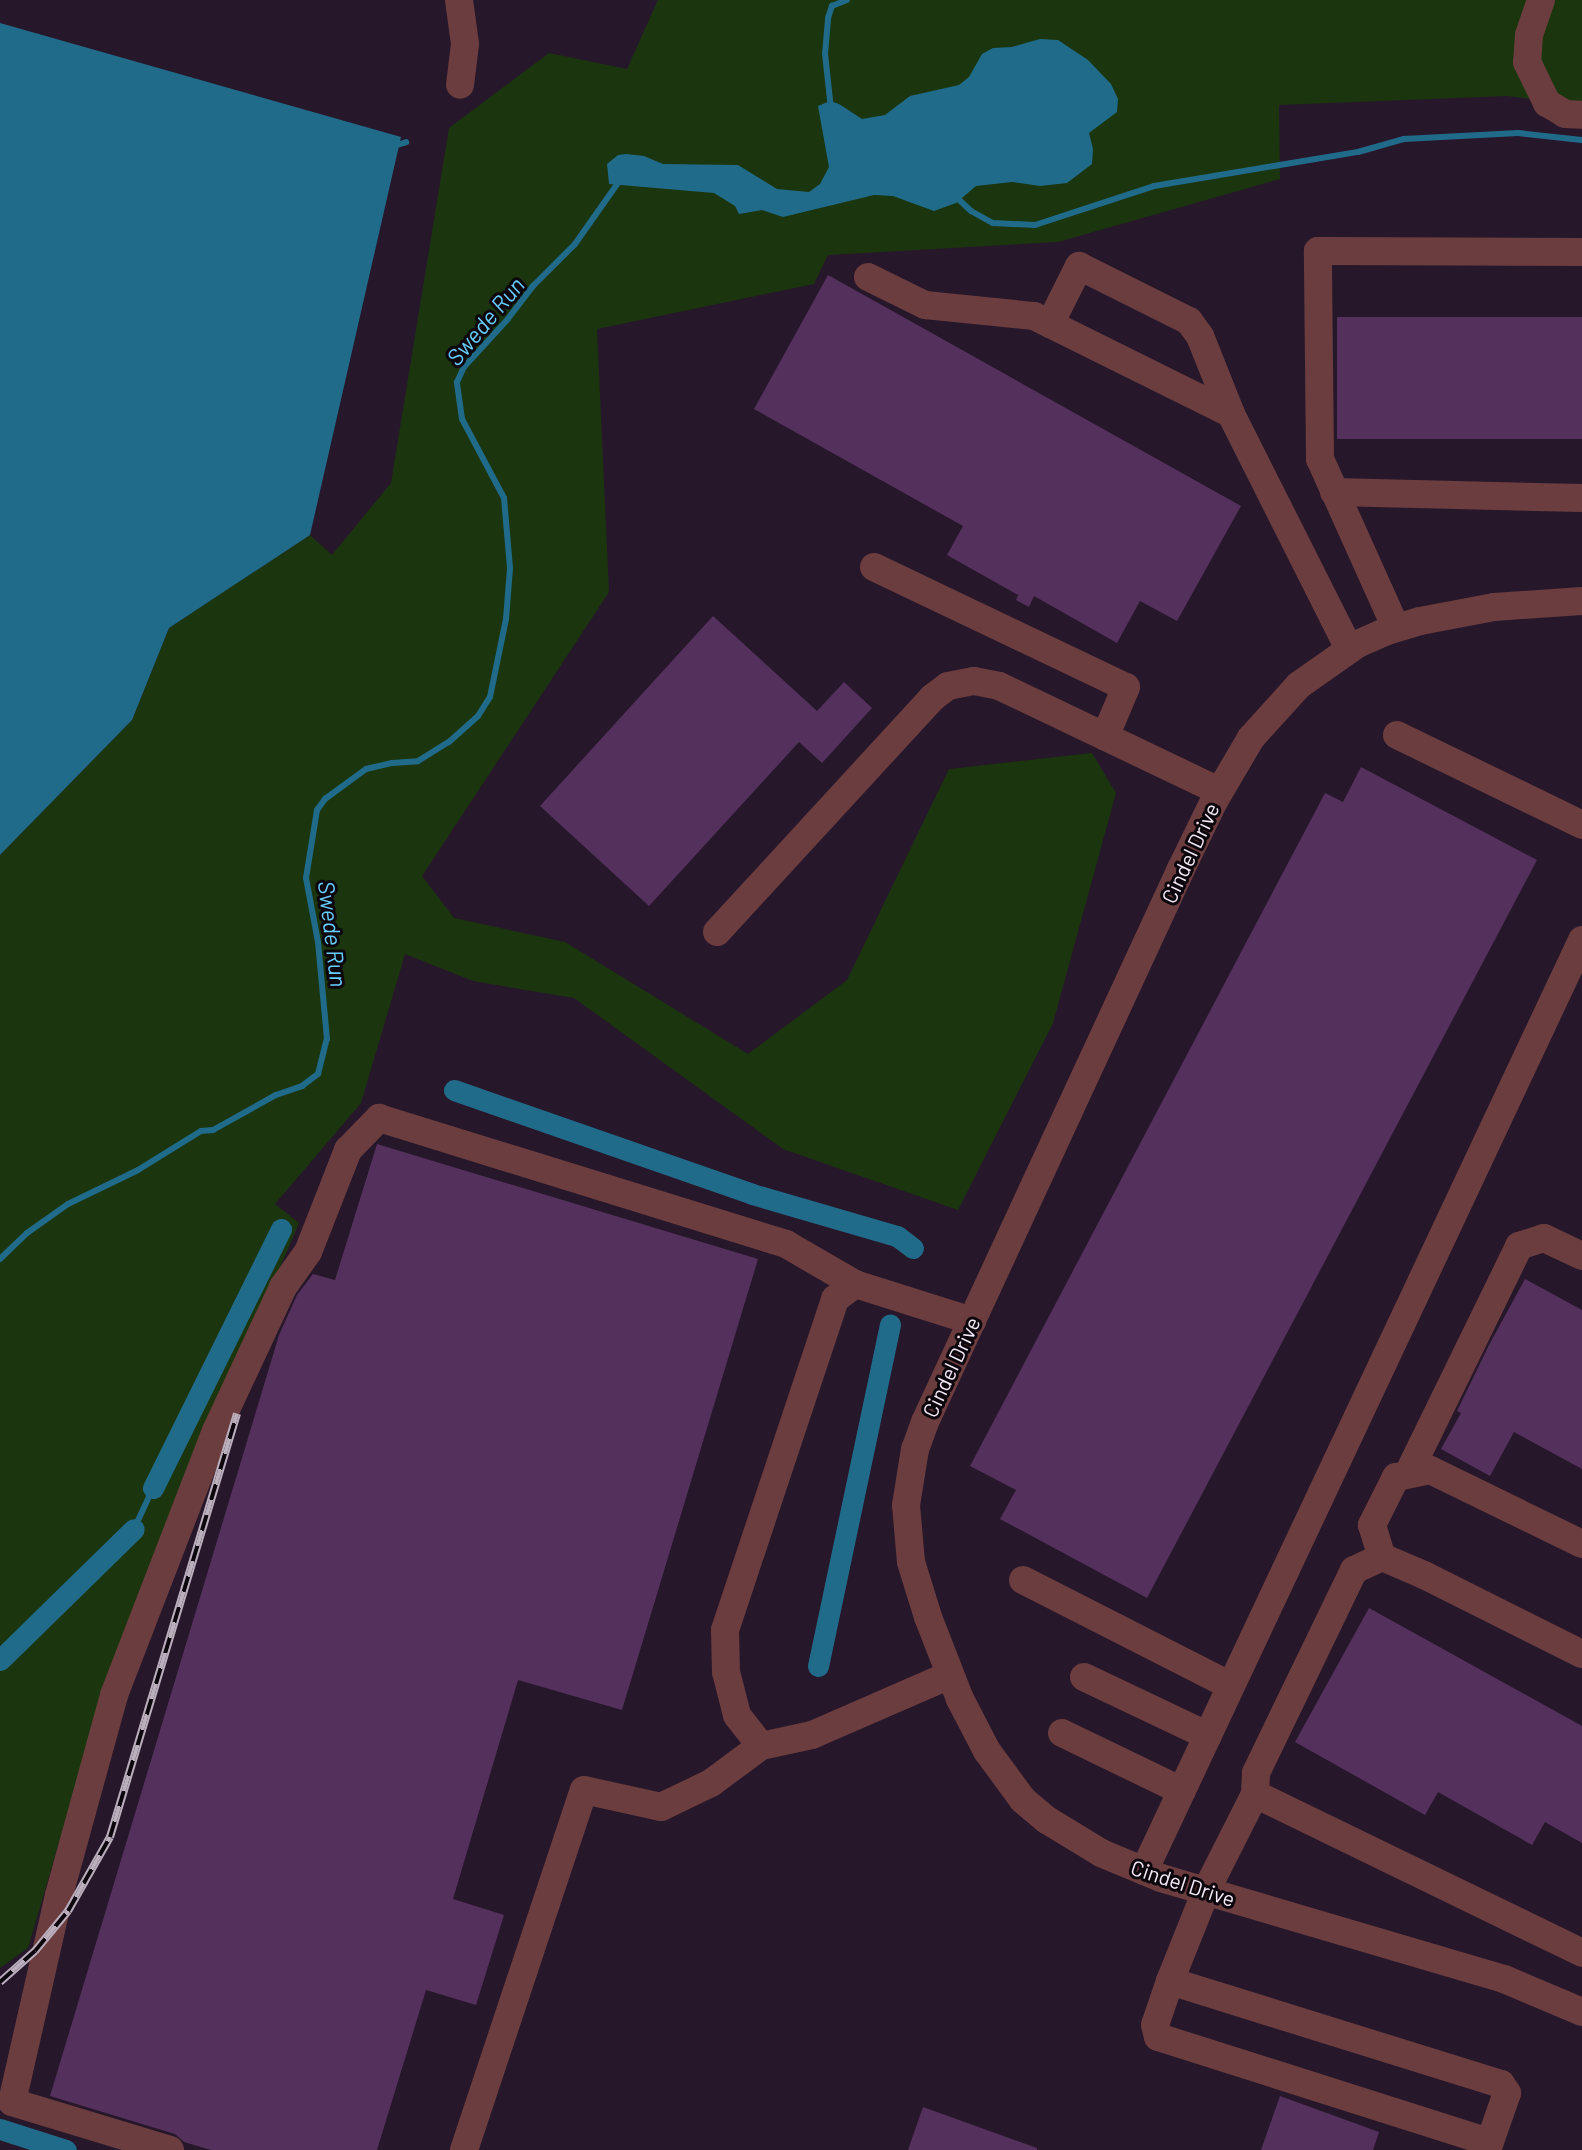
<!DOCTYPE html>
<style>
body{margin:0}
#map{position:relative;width:1582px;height:2150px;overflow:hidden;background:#27172b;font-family:Barlow,sans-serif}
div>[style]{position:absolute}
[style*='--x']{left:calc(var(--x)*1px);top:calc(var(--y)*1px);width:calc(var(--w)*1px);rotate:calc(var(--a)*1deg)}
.green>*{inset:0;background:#1b360e}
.water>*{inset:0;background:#216b8a}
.stream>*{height:6px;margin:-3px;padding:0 3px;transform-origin:3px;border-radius:3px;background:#216b8a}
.canal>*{height:21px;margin:-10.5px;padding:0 10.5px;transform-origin:10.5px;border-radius:10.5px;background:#216b8a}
.building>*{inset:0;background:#54305d;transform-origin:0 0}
.minor>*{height:28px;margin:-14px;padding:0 14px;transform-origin:14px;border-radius:14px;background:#6c3d3e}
.rail>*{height:8px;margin-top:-4px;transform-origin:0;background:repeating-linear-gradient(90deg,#0c060d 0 16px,#bbafbe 0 32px);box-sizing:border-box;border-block:2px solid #bbafbe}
span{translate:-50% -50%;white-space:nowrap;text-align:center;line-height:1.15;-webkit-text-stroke:6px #0c060d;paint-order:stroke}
.street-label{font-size:21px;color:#f5eaf7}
.water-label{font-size:23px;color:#67cefc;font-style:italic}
</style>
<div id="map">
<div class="green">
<div style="clip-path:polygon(658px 0,1582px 0,1582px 105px,1507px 96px,1279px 105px,1280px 179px,1058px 242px,828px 255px,814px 284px,597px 329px,609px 592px,422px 876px,454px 918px,565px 942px,748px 1054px,847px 980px,949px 769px,1092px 753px,1116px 793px,1053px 1023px,958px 1210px,783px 1149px,574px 998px,473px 981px,405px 954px,361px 1103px,275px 1204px,299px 1223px,112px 1662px,28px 1948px,0 1968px,0 855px,132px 720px,169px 628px,310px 535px,332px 555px,391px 483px,449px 128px,549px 53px,627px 69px)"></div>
</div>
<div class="water">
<div style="clip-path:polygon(0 23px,401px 137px,310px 535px,169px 628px,132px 720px,0 855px)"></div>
<div style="clip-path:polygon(1040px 39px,1058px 40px,1088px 60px,1111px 84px,1118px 99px,1117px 112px,1089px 133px,1093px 149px,1092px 164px,1067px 183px,1040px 186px,1012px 182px,976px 186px,956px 203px,934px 211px,893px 196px,874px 195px,783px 217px,762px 210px,739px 214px,735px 206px,714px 193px,609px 184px,607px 164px,618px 155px,626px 154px,644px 156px,663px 164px,738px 165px,777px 189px,809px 192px,820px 184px,829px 167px,818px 106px,830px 101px,839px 104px,862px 119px,885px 115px,910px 96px,959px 85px,969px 77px,982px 54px,993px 48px,1012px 47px)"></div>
</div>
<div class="stream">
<div style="--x:831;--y:109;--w:55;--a:-96.2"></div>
<div style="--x:825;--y:54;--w:36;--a:-85"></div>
<div style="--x:828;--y:18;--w:13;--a:-72"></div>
<div style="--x:832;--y:6;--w:16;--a:-22"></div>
<div style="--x:391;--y:147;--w:16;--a:-18"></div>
<div style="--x:955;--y:196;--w:22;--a:43"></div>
<div style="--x:971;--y:211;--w:25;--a:29"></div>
<div style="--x:993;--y:223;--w:42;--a:2.7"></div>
<div style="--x:1035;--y:225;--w:125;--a:-18.1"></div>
<div style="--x:1154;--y:186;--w:207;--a:-9.5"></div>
<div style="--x:1358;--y:152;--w:48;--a:-15.8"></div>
<div style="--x:1404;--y:139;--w:114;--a:-3"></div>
<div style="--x:1518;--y:133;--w:64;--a:6.2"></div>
<div style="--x:0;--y:1259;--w:37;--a:-44"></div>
<div style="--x:27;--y:1233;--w:50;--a:-35.3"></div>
<div style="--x:68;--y:1204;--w:78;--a:-25.9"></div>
<div style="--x:138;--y:1170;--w:74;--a:-31.8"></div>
<div style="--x:201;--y:1131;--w:12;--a:-5"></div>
<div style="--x:213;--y:1130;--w:72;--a:-29.1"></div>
<div style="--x:276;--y:1095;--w:28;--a:-19"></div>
<div style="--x:302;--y:1086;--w:20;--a:-37"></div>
<div style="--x:318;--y:1074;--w:36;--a:-76"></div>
<div style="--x:327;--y:1039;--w:97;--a:-95.3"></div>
<div style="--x:318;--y:942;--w:65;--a:-100.6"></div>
<div style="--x:306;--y:878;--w:69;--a:-80.8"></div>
<div style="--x:317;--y:810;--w:14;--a:-54"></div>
<div style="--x:325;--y:799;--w:51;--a:-36.2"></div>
<div style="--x:366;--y:769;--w:27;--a:-13"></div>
<div style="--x:392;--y:763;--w:26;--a:-4"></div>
<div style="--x:418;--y:761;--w:36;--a:-32"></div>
<div style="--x:449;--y:742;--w:39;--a:-42"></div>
<div style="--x:478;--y:716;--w:22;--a:-58"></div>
<div style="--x:490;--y:697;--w:80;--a:-78.4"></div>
<div style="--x:506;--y:619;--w:51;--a:-85.5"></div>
<div style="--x:510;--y:568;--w:70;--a:-94.9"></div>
<div style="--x:504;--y:498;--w:89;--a:-118"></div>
<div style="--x:462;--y:419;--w:37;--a:-98"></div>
<div style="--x:457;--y:382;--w:17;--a:-65"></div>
<div style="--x:464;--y:367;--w:64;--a:-47.5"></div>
<div style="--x:507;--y:320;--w:43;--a:-52.6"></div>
<div style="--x:533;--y:286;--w:59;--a:-45"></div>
<div style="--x:575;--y:244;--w:78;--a:-54.9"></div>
<div style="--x:134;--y:1529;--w:45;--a:-65.1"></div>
</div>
<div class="canal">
<div style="--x:454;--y:1090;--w:316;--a:19.2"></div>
<div style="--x:752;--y:1194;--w:151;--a:16.2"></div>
<div style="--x:897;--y:1236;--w:20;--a:37"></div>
<div style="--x:153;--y:1488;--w:289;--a:-63.7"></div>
<div style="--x:0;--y:1660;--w:187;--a:-44.4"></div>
<div style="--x:818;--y:1666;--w:349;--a:-78.1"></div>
<div style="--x:0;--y:2129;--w:69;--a:17.7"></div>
</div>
<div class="building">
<div style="clip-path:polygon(828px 275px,1241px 506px,1177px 621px,1140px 601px,1117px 643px,1034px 596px,1029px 607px,1016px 600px,1018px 595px,947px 555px,963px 526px,754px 409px)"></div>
<div style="left:1582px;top:317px;width:122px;height:245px;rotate:90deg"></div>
<div style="clip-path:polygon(713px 616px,817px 711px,844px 682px,872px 708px,822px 763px,799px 742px,649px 906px,540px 806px)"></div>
<div style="clip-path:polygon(1361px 767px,1537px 860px,1147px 1598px,1000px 1519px,1016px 1490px,970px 1466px,1325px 793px,1343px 802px)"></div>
<div style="clip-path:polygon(377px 1144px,758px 1259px,622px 1710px,518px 1680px,453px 1899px,504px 1915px,476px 2005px,426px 1990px,377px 2150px,211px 2150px,184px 2142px,175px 2134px,50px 2096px,279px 1335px,297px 1295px,313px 1274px,335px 1280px)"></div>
<div style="clip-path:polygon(1525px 1279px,1582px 1310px,1582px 1469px,1514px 1432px,1490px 1476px,1441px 1449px,1461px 1413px,1457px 1411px,1489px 1345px)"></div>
<div style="clip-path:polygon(1369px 1608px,1582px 1726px,1582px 1843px,1545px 1822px,1532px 1845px,1438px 1792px,1425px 1815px,1295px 1742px)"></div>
<div style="clip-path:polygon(1280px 2096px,1379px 2132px,1373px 2150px,1261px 2150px)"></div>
<div style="clip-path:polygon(923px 2107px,1037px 2148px,1037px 2150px,908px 2150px)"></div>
</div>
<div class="minor">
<div style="--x:459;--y:0;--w:44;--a:82.2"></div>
<div style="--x:465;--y:44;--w:41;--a:97"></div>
<div style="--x:1541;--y:0;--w:37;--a:109"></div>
<div style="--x:1529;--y:35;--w:27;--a:94"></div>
<div style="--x:1527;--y:62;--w:46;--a:64"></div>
<div style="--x:1547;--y:103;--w:21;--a:31"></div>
<div style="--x:1565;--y:114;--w:17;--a:3"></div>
<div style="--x:868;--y:277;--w:64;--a:26.2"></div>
<div style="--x:925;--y:305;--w:110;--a:5.8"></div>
<div style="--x:1034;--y:316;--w:220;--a:26.4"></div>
<div style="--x:1231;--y:414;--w:263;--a:63.3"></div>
<div style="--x:1050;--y:324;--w:65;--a:-63.4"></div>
<div style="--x:1079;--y:266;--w:123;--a:26.6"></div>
<div style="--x:1189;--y:321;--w:19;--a:54"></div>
<div style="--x:1200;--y:336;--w:84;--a:68.3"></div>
<div style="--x:1334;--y:492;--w:248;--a:1.4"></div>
<div style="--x:874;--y:567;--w:279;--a:25.5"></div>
<div style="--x:1126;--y:687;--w:54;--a:112.8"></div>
<div style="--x:1582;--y:601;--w:88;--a:176.1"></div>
<div style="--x:1494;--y:607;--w:75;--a:169.3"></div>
<div style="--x:1420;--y:621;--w:34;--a:163"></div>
<div style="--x:1387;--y:631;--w:34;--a:156"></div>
<div style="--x:1356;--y:645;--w:70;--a:144.9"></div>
<div style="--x:1299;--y:685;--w:72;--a:132.2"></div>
<div style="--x:1251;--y:738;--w:73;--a:120.4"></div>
<div style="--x:1214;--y:801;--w:76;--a:115.9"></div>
<div style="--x:1181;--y:869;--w:609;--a:114.84"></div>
<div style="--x:925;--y:1422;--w:29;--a:110"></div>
<div style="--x:915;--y:1449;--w:57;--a:99.1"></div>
<div style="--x:906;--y:1505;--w:57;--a:85"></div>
<div style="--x:911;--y:1562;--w:58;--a:72.8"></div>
<div style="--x:928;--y:1617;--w:88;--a:68.7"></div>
<div style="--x:960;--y:1699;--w:59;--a:62.6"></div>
<div style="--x:987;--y:1751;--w:61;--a:53.7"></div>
<div style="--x:1023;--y:1800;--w:31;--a:40"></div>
<div style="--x:1047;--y:1820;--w:63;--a:31.4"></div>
<div style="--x:1101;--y:1853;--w:65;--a:22.6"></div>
<div style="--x:1161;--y:1878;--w:358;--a:16.4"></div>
<div style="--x:1504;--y:1979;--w:85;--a:22.9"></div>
<div style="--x:1396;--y:628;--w:185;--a:-114.2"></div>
<div style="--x:1320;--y:459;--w:208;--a:-90.6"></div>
<div style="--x:1318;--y:251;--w:264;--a:0.2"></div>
<div style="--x:1397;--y:735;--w:206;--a:25.9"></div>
<div style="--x:717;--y:932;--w:318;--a:-47.4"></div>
<div style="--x:932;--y:698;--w:20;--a:-37"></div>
<div style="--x:948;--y:686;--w:26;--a:-11"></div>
<div style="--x:974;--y:681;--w:25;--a:11"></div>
<div style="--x:999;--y:686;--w:244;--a:25.5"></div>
<div style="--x:1408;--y:1474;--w:254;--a:-64"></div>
<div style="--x:1519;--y:1246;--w:26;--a:-18"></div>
<div style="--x:1544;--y:1238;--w:42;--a:25.3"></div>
<div style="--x:1582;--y:1544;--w:169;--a:-154"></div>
<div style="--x:1430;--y:1470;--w:35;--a:168"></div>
<div style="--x:1396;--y:1477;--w:54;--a:116.6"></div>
<div style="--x:1372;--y:1525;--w:34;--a:73"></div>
<div style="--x:1382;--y:1557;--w:46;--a:23.2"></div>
<div style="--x:1424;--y:1575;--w:177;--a:26.6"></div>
<div style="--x:1382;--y:1557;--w:31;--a:155"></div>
<div style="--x:1354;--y:1570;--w:225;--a:115.8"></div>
<div style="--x:1256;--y:1773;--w:21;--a:93"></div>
<div style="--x:1255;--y:1794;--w:364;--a:25.9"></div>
<div style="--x:1023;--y:1580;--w:233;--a:27"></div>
<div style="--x:1084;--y:1677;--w:137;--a:25.4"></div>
<div style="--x:1062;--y:1733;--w:133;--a:25.8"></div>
<div style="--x:761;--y:1746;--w:39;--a:-128"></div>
<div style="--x:737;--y:1715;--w:44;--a:-104.3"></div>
<div style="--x:726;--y:1672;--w:42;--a:-91.4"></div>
<div style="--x:725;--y:1630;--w:349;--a:-71.6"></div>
<div style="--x:835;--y:1299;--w:25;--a:-37"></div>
<div style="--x:1255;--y:1794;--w:109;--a:116.8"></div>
<div style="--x:1206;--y:1891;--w:97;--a:111.8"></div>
<div style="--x:1170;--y:1981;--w:347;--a:17.3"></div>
<div style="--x:1501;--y:2084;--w:11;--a:56"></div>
<div style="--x:1507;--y:2093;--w:60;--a:109.3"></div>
<div style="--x:1144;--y:1871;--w:1029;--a:-64.8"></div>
<div style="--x:1170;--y:1981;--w:46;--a:108.8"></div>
<div style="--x:1155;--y:2025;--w:12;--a:76"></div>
<div style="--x:1158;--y:2037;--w:348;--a:17.6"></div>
<div style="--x:170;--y:2150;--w:165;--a:-163.1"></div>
<div style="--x:12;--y:2102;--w:212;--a:-77.2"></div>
<div style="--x:59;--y:1895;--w:207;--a:-74.6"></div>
<div style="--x:114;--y:1695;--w:283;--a:-68.9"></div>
<div style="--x:216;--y:1431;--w:159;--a:-65"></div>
<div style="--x:283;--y:1287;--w:43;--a:-54.5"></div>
<div style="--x:308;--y:1252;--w:110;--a:-68.6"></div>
<div style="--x:348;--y:1150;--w:45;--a:-45.9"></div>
<div style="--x:379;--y:1118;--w:426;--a:17.2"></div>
<div style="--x:786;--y:1244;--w:80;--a:30.1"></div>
<div style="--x:855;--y:1284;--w:123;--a:17.5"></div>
<div style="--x:464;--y:2150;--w:379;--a:-71.6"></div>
<div style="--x:584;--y:1790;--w:79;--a:12.4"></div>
<div style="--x:661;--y:1807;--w:55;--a:-25.6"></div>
<div style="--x:711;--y:1783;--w:62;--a:-36.5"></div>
<div style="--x:761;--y:1746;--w:52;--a:-12.2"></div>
<div style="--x:812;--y:1735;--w:150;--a:-23.5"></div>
</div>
<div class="rail">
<div style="--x:0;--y:1982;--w:47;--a:-41.5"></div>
<div style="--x:35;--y:1951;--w:52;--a:-50.5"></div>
<div style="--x:68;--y:1911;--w:85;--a:-60.4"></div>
<div style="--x:110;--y:1837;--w:442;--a:-73.3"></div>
</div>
<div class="street-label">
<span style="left:1190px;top:853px;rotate:-65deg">Cindel Drive</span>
<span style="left:951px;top:1367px;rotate:-65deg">Cindel Drive</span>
<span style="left:1183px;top:1883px;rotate:18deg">Cindel Drive</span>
</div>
<div class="water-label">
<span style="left:485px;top:321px;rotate:-50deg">Swede Run</span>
<span style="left:333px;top:934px;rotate:83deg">Swede Run</span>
</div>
</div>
